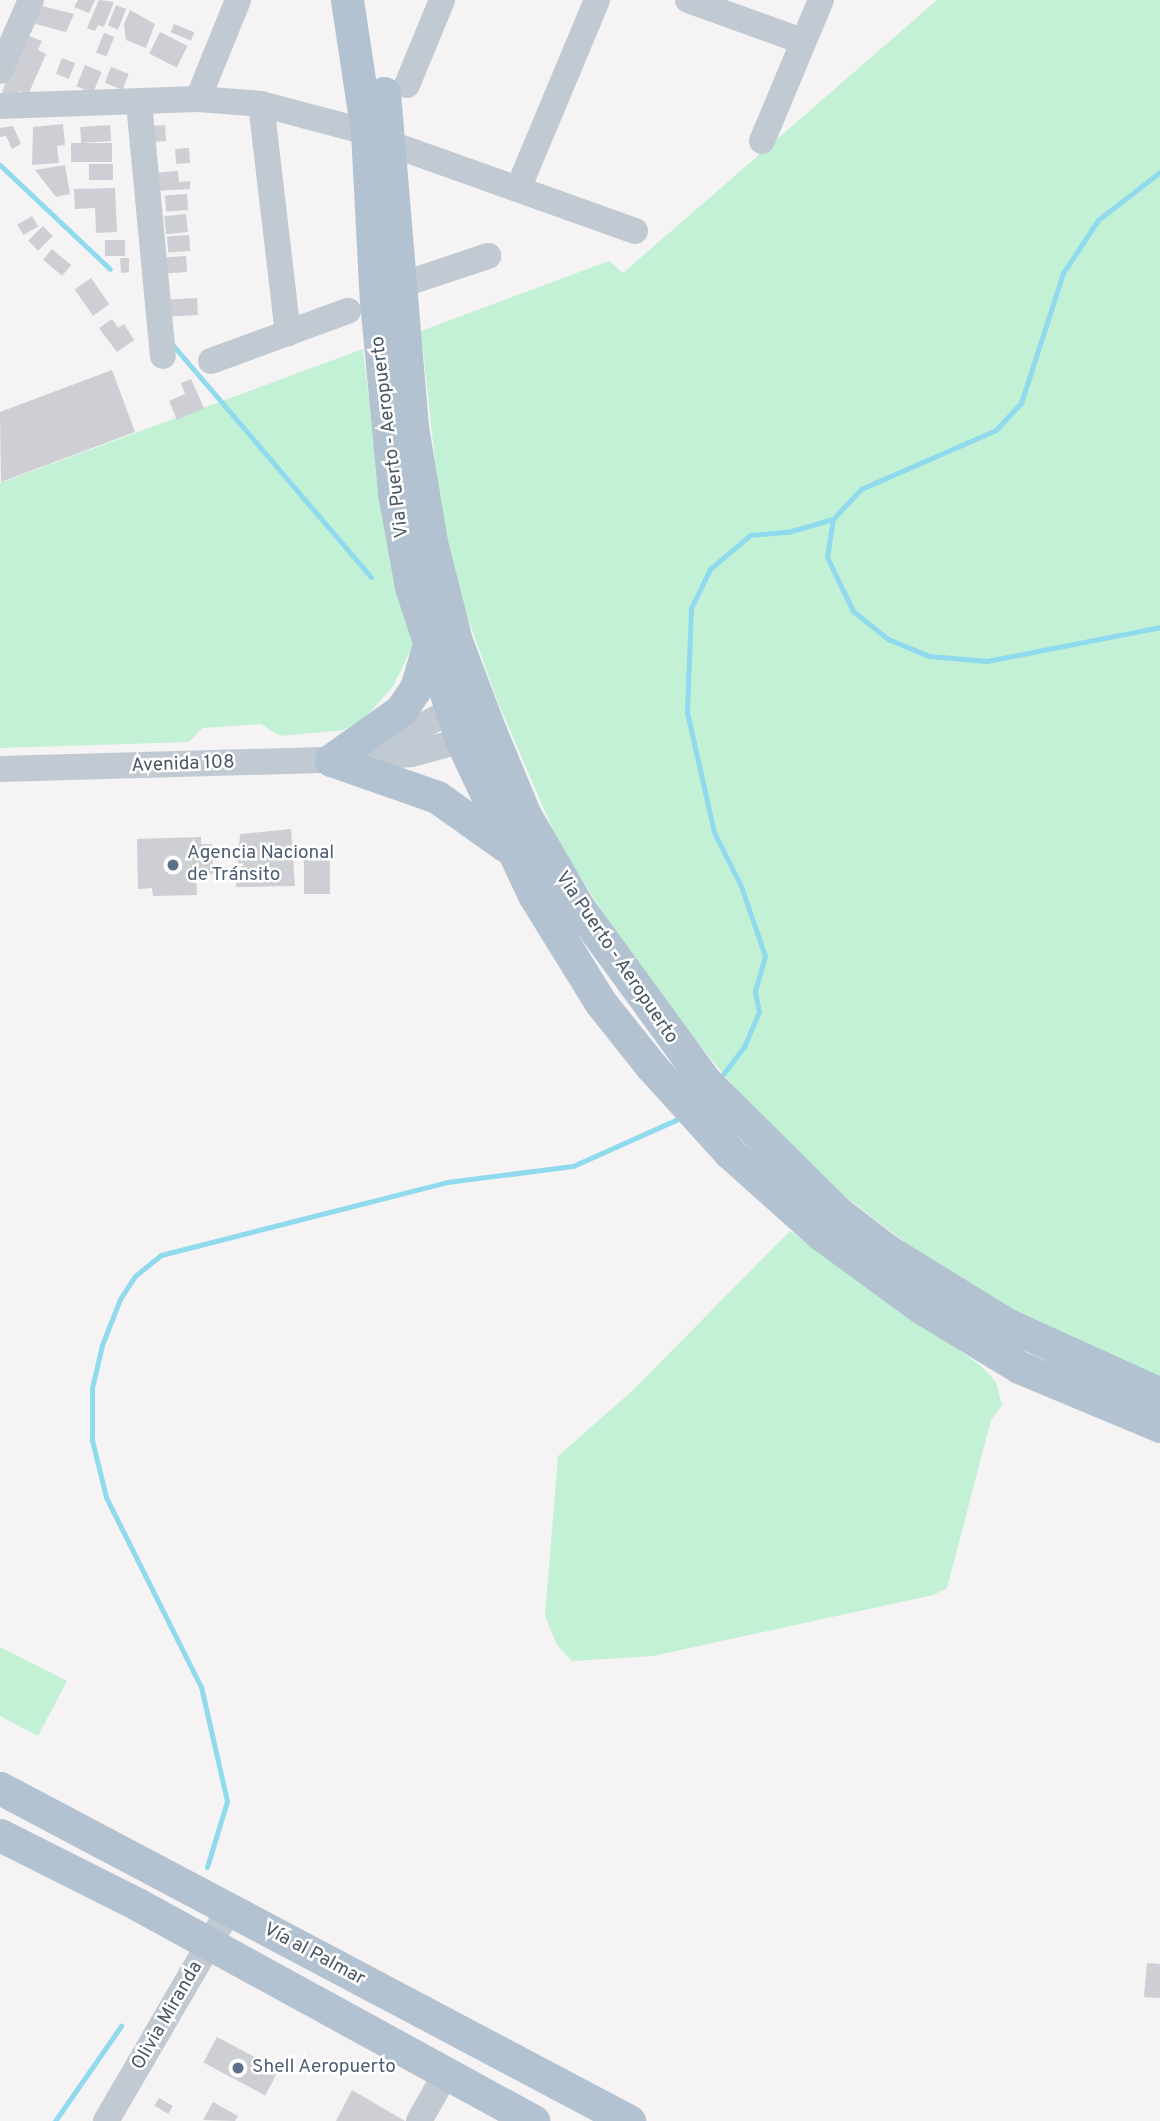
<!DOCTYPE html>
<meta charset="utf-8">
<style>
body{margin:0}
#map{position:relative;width:1160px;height:2121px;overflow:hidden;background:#f5f3f3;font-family:Overpass,sans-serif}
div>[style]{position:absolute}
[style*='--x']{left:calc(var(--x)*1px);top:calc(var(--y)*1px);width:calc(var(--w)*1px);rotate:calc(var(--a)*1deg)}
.green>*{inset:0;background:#c3f1d5}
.stream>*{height:5px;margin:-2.5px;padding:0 2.5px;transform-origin:2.5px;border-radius:2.5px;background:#90daee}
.building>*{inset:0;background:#cdcfd5;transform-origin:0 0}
.minor>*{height:26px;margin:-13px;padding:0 13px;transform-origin:13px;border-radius:13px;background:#c1cad2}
.major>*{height:33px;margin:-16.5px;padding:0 16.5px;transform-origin:16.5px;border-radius:16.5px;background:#b3c2d1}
.dots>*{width:19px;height:19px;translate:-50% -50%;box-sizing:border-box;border:4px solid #fff;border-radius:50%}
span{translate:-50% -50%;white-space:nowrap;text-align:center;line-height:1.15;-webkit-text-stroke:5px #fff;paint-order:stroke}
.street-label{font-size:19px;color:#4a5661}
.service-label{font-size:19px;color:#4e5e75}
.left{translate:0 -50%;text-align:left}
</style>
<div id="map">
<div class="green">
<div style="clip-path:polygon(937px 0,1160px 0,1160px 1378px,1027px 1319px,938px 1267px,844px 1196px,746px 1101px,649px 984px,559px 844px,497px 700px,464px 607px,440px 507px,421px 331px,609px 261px,623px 273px)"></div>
<div style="clip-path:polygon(363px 349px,382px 511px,414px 644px,393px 686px,367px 716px,344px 730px,280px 736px,261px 724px,202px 728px,189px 742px,0 748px,0 483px)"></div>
<div style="clip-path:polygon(790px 1231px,980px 1365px,996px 1382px,1002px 1405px,991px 1420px,947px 1588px,933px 1595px,653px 1656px,572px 1661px,557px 1645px,545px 1616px,558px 1456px,631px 1392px)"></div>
<div style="clip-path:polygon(0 1647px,67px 1681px,38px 1736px,0 1716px)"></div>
</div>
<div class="stream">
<div style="--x:0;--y:165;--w:151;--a:43.4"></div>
<div style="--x:1160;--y:172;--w:78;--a:142.3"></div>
<div style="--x:1098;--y:220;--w:64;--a:123.4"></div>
<div style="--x:1063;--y:273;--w:137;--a:107.9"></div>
<div style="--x:1021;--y:403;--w:37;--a:133"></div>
<div style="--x:996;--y:430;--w:147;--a:156.4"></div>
<div style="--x:861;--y:489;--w:41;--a:133"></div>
<div style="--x:833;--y:519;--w:38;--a:99"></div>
<div style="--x:827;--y:557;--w:60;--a:64.3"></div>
<div style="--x:853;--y:611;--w:45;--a:38.7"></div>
<div style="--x:888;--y:639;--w:44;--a:22.5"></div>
<div style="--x:929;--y:656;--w:58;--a:4.9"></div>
<div style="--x:987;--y:661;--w:176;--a:-11.1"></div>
<div style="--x:171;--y:343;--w:308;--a:49.5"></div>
<div style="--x:721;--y:1077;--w:38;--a:-53"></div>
<div style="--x:744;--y:1047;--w:38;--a:-67"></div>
<div style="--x:759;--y:1012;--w:21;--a:-101"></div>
<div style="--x:755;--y:991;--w:36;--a:-74"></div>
<div style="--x:765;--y:956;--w:74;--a:-108.9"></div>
<div style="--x:741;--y:886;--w:60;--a:-116.6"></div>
<div style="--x:714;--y:832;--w:123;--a:-102.7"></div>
<div style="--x:687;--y:712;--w:104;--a:-87.8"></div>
<div style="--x:691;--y:608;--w:43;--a:-64"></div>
<div style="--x:710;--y:569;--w:52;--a:-40.4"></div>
<div style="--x:750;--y:535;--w:38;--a:-5"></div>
<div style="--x:788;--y:532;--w:47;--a:-16.1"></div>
<div style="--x:207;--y:1867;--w:69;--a:-73.1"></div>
<div style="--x:227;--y:1801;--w:117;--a:-102.8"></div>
<div style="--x:201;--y:1687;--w:212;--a:-116.6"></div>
<div style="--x:106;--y:1497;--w:59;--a:-103.8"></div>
<div style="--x:92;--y:1440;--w:52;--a:-90"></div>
<div style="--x:92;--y:1388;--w:44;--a:-76.9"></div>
<div style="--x:102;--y:1345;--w:49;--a:-68.6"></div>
<div style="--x:120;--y:1299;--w:27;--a:-57"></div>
<div style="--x:135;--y:1276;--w:33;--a:-39"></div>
<div style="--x:161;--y:1255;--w:295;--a:-14.3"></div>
<div style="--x:447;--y:1182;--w:127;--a:-7.2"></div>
<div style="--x:573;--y:1166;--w:113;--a:-24.1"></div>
<div style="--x:55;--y:2121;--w:116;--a:-55.2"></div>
</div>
<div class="building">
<div style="clip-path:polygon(78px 0,95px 0,89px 13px,74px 7px)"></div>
<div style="clip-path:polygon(99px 0,114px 2px,104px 27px,98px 25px,95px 31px,87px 28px)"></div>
<div style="left:116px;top:5px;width:11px;height:22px;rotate:22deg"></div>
<div style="clip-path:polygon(42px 6px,74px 14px,66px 32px,35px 24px)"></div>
<div style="clip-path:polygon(130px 10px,155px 24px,146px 48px,126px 40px,124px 24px)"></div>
<div style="left:174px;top:24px;width:22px;height:9px;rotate:22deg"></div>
<div style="left:160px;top:32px;width:31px;height:24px;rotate:27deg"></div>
<div style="left:104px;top:33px;width:11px;height:21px;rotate:22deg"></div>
<div style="clip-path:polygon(24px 34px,42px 41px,38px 50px,46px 54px,28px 95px,20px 91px,17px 98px,2px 92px)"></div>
<div style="left:62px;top:58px;width:14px;height:17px;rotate:21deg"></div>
<div style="left:85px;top:65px;width:18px;height:23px;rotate:22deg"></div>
<div style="left:111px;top:67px;width:19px;height:17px;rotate:21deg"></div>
<div style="clip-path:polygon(63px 124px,65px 145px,57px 146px,59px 163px,32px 165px,33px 127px)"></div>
<div style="left:110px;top:125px;width:16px;height:30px;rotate:86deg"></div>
<div style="left:165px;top:125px;width:16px;height:22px;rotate:86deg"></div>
<div style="clip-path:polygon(13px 126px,21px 144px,12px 149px,6px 136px,0 137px,0 128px)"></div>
<div style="left:112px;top:143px;width:19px;height:41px;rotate:90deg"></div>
<div style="left:189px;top:148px;width:15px;height:14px;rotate:86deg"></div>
<div style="left:113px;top:164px;width:16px;height:24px;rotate:90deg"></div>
<div style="clip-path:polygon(65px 165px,70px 194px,56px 197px,35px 170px)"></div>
<div style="clip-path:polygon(178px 171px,179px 182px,190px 181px,190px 189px,153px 191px,153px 173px)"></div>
<div style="clip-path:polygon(115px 188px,117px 232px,96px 233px,95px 208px,75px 209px,74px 189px)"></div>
<div style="left:187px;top:194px;width:16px;height:22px;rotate:86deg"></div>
<div style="left:186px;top:214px;width:18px;height:22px;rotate:84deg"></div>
<div style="left:32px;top:216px;width:12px;height:17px;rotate:59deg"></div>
<div style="left:43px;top:226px;width:14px;height:21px;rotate:45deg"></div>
<div style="left:189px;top:235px;width:16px;height:22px;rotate:86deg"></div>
<div style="left:105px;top:240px;width:20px;height:16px"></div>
<div style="left:52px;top:249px;width:25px;height:14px;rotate:40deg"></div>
<div style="left:186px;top:256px;width:16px;height:22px;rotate:86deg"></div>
<div style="clip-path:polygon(120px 258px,129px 258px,129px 272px,121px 273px)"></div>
<div style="left:91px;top:278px;width:32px;height:20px;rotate:55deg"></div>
<div style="left:197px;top:298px;width:17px;height:32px;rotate:87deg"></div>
<div style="clip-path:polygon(112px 319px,118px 328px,124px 324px,134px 340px,117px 352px,99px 328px)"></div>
<div style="clip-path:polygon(112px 370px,135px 432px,1px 482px,0 412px)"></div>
<div style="clip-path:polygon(191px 379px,204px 408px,177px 420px,169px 401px,185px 394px,181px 383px)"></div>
<div style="clip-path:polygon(291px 829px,295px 886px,236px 887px,240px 834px)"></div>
<div style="clip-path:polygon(201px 837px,201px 844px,212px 844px,213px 874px,196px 874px,197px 895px,153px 896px,152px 888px,138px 889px,137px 839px)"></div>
<div style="left:304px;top:859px;width:26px;height:35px"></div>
<div style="clip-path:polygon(1147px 1963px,1160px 1964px,1160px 1998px,1144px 1997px)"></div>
<div style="left:217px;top:2037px;width:70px;height:29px;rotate:28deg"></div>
<div style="clip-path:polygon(352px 2090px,405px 2121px,336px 2121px)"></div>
<div style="left:159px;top:2098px;width:16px;height:9px;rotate:30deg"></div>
<div style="clip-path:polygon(213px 2102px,238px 2116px,235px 2121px,203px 2120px)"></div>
</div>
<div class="minor">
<div style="--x:688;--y:0;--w:121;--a:19.8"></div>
<div style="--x:0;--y:71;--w:77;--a:-66.4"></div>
<div style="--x:407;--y:85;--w:92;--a:-67.6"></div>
<div style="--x:198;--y:99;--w:107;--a:-68"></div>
<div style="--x:139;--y:103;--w:254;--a:84.6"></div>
<div style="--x:261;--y:104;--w:231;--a:83.3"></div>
<div style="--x:0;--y:106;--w:198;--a:-2"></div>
<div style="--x:198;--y:99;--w:63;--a:4.5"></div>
<div style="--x:261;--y:104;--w:110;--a:14.8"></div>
<div style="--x:762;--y:141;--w:153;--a:-67.3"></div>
<div style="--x:391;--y:144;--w:259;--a:19.6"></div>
<div style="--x:518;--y:189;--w:205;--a:-67.3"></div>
<div style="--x:401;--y:285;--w:92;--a:-18.4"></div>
<div style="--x:211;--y:361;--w:146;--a:-20.1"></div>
<div style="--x:370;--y:752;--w:109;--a:-26.8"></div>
<div style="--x:0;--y:769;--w:331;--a:-1.6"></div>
<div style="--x:331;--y:760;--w:81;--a:-4.2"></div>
<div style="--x:412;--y:754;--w:68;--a:-15.3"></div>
<div style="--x:106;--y:2121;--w:244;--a:-59.8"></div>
<div style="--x:419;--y:2121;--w:53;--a:-60.5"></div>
</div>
<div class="major">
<div style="--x:347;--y:0;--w:134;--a:81.4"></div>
<div style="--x:367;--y:132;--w:169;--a:87"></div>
<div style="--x:376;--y:301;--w:193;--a:84.6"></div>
<div style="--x:394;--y:493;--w:96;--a:79.7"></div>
<div style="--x:411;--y:587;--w:163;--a:71.8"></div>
<div style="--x:462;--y:742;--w:169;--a:64.8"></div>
<div style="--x:534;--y:895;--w:126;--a:58.3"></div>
<div style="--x:600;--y:1002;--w:82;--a:51.4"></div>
<div style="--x:651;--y:1066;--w:118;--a:47.8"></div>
<div style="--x:730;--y:1153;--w:123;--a:41.7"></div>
<div style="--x:822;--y:1235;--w:124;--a:36.1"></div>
<div style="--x:922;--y:1308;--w:114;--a:31.3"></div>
<div style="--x:1019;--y:1367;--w:153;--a:22.7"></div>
<div style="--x:384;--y:93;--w:335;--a:85.2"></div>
<div style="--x:412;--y:427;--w:117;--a:80.6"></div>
<div style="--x:431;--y:542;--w:102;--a:75.8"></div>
<div style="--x:456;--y:641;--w:96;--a:69.3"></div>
<div style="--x:490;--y:731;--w:91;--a:67.4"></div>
<div style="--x:525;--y:815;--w:108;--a:59.9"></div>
<div style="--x:579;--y:908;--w:214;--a:53.9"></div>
<div style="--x:705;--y:1081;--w:186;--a:44.8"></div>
<div style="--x:837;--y:1212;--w:64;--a:37.4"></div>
<div style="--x:888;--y:1251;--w:139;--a:31.7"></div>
<div style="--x:1006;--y:1324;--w:169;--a:24.4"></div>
<div style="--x:331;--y:760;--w:112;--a:19.2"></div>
<div style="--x:437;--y:797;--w:85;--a:35.4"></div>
<div style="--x:331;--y:760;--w:86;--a:-35.5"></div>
<div style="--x:401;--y:710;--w:27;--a:-56"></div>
<div style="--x:416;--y:688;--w:45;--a:-73.2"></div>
<div style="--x:0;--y:1788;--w:712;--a:27.9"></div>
<div style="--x:0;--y:1835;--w:153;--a:26.7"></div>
<div style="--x:137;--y:1904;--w:452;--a:28.7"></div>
</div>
<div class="dots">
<div style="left:173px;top:865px;background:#5c6f8a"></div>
<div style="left:238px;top:2068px;background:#5c6f8a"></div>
</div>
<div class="street-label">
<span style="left:391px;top:437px;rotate:-97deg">Via Puerto - Aeropuerto</span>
<span style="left:183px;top:765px;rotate:-2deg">Avenida 108</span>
<span style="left:616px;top:958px;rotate:56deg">Via Puerto - Aeropuerto</span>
<span style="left:314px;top:1955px;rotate:28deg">Vía al Palmar</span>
<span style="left:168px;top:2016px;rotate:-60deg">Olivia Miranda</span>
</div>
<div class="service-label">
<span class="left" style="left:187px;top:865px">Agencia Nacional<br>de Tránsito</span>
<span class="left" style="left:252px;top:2068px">Shell Aeropuerto</span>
</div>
</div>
